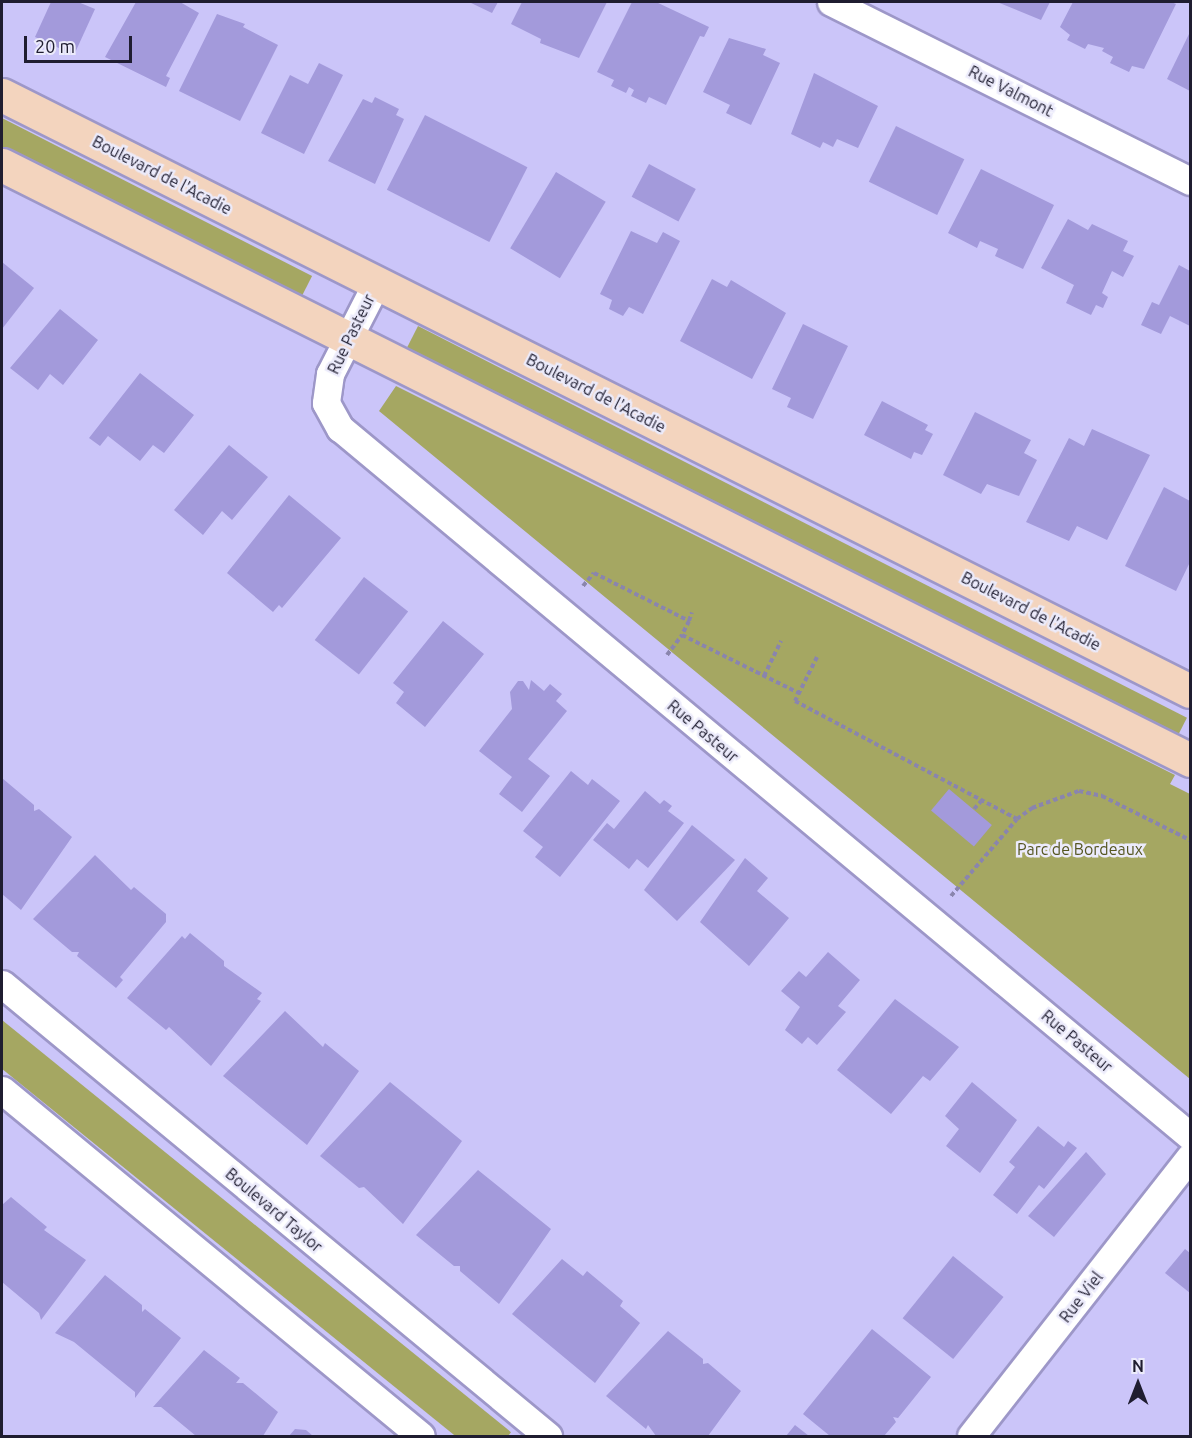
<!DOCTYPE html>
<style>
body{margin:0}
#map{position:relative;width:1192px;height:1438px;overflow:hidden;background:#cbc5f9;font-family:Ubuntu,sans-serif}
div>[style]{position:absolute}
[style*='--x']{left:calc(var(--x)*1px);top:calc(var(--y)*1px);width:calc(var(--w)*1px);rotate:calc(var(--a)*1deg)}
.green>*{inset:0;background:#a5a762;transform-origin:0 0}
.building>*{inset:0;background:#a39adb;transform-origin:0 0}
.path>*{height:4px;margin-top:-2px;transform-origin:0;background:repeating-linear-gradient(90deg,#8a85ad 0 4.5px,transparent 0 7.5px)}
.roads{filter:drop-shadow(2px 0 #9d97c8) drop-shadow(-2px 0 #9d97c8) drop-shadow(0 2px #9d97c8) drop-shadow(0 -2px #9d97c8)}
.minor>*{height:27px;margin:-13.5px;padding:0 13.5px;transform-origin:13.5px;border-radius:13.5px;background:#fff}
.secondary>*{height:33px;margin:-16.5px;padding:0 16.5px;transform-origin:16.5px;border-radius:16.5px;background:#f3d4be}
span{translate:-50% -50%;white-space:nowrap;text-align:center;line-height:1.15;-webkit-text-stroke:5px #ecebfb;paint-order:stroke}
.street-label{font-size:16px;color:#1f1d30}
.park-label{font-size:16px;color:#555621}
.frame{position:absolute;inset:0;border:3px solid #1f1d30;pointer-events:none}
.north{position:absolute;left:1108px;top:1354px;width:60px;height:60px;-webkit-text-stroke:4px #ecebfb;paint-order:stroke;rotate:0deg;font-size:16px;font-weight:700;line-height:24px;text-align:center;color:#1f1d30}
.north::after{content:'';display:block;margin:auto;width:21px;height:27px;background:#1f1d30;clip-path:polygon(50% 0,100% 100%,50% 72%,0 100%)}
.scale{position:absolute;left:24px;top:36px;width:108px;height:27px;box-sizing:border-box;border:3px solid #1f1d30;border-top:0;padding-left:8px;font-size:18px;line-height:21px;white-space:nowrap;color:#1f1d30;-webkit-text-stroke:4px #ecebfb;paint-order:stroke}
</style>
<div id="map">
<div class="green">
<div style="left:2px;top:118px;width:348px;height:28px;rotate:27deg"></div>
<div style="left:418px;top:326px;width:863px;height:26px;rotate:27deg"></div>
<div style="clip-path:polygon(396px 386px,1175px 775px,1170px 784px,1190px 794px,1190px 1079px,379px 411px)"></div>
<div style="left:2px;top:1020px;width:655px;height:38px;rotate:39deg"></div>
</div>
<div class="building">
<div style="clip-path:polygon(51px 2px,78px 2px,95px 9px,74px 55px,35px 37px)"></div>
<div style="clip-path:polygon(136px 2px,180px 2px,199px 13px,166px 76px,170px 78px,166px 87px,105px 57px)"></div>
<div style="clip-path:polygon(469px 2px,498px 2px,492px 13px)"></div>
<div style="clip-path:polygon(522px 2px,607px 2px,579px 58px,540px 43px,541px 39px,511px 24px)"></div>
<div style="clip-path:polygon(632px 2px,656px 2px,709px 27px,704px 37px,700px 36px,666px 105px,649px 97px,646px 103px,631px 96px,634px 90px,629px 87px,626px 93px,611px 86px,614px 80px,597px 72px)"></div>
<div style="clip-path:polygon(997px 2px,1050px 2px,1041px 20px)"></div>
<div style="clip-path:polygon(1073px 2px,1171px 2px,1176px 4px,1144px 69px,1132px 66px,1129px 72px,1110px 63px,1113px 57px,1102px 51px,1104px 48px,1088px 44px,1085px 49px,1067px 40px,1070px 35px,1060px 27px)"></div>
<div style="clip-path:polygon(217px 14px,245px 24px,243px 27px,278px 45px,240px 121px,179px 91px)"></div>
<div style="clip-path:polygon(1190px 32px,1190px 91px,1167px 79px)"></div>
<div style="clip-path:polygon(729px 38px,766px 49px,763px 55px,780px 63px,751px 125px,726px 113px,730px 105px,703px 92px)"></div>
<div style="clip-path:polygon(319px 63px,343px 75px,304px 154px,261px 133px,290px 75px,308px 84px)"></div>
<div style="clip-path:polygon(814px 73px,878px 106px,858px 148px,837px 139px,833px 147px,823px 142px,820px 148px,791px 134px)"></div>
<div style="clip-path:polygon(375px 97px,399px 109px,396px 115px,404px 119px,375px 184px,328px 161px,363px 99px,372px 103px)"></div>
<div style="left:425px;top:115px;width:115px;height:84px;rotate:27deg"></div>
<div style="left:896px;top:126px;width:76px;height:62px;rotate:26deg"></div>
<div style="left:649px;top:164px;width:53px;height:37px;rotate:28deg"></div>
<div style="clip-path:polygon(981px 169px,1054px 205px,1023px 269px,995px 256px,998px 249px,980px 241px,977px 248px,948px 233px)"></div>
<div style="left:556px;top:172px;width:58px;height:89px;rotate:31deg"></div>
<div style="clip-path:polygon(1068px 219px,1088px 230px,1092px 224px,1128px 241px,1123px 251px,1134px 256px,1123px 277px,1112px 271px,1102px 293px,1108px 297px,1103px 308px,1096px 305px,1091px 315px,1066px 303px,1074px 285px,1041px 268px)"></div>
<div style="clip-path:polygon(631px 231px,657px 243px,663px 232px,680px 241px,643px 314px,629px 307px,623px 316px,609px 309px,612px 300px,600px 294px)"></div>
<div style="clip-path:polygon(2px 262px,34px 288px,2px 329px)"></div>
<div style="clip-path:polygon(1179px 265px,1190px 271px,1190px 326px,1170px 316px,1161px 334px,1141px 325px,1152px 302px,1159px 305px)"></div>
<div style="clip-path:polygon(712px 279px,727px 287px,731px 280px,786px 313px,752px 379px,680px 341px)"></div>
<div style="clip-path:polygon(60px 309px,98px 340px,63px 385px,50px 374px,38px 390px,10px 368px)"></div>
<div style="clip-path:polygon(803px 324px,848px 346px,813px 419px,787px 407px,791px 398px,772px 389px)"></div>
<div style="clip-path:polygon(140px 373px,194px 415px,164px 453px,153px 445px,140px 461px,108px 436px,100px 446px,89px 438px)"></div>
<div style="clip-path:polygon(882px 401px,928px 425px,925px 430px,933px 434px,922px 455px,914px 452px,911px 459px,864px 435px)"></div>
<div style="clip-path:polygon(975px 412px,1031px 440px,1024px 453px,1037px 460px,1019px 496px,987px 484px,981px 494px,943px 475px)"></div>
<div style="clip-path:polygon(1092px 429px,1150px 455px,1107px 540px,1077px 526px,1069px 541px,1026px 522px,1069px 438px,1084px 446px)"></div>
<div style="clip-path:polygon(229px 445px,268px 477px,232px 520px,222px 511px,203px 535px,174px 510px)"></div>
<div style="clip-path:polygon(1164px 487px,1190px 501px,1190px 562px,1176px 591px,1125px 566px)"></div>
<div style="clip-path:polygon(289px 495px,341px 538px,282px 608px,279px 605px,273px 612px,227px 573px)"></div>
<div style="left:364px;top:577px;width:56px;height:80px;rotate:38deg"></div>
<div style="clip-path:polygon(443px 621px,484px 654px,425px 727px,396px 703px,404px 692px,393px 683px)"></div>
<div style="clip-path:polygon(531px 680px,544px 691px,550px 684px,562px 694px,556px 701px,567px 711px,528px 759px,550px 776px,522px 812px,499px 794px,512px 777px,479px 751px,512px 709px,510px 692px,518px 681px,523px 681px,529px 690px)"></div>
<div style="clip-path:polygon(571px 771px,588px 785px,592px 779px,620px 801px,560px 877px,535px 857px,543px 847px,523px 831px)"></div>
<div style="clip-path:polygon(2px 778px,34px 805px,34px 811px,39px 809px,72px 837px,21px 910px,2px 894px)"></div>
<div style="left:949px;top:789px;width:56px;height:28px;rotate:40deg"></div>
<div style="clip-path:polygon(645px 791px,660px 804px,664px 800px,672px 806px,668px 811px,684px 823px,648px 868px,637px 859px,629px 869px,593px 840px,607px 823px,614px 829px)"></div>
<div style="clip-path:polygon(692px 825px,735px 860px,677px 921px,644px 890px)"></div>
<div style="clip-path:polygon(95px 855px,131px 890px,134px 887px,166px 914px,166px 922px,120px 977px,123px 980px,116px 988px,77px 956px,79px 952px,72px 952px,33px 919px)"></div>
<div style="clip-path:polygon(745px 858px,768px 878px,757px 891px,789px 918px,749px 966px,700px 922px)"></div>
<div style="clip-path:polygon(190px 933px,224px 961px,224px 966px,262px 993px,257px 999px,261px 1001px,211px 1066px,169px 1027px,166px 1030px,127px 998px,182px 936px,185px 939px)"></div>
<div style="clip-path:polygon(828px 952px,860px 980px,838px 1006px,846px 1012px,817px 1045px,808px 1037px,802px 1044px,785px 1030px,800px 1007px,781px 991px,799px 971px,806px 977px)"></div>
<div style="clip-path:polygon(895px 999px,959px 1047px,930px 1081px,923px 1076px,891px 1114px,837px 1070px)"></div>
<div style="clip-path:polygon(285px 1011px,323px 1047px,325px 1043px,359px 1071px,307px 1145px,223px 1076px)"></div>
<div style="clip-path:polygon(390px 1082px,462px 1141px,403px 1224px,364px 1187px,359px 1188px,320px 1156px)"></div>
<div style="clip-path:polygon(972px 1082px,1017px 1120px,980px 1173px,946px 1146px,959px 1129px,945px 1116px)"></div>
<div style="clip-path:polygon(1038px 1126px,1064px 1147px,1068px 1141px,1077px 1148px,1044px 1189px,1039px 1185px,1017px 1214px,993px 1195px,1015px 1167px,1009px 1162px)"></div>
<div style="clip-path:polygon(1086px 1152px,1106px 1174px,1054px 1237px,1028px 1216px)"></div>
<div style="clip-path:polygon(478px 1170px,551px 1229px,499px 1304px,460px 1271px,460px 1266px,454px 1266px,416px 1235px)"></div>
<div style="clip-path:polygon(11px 1197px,47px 1227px,44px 1230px,86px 1260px,41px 1320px,39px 1313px,2px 1282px,2px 1205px)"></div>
<div style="clip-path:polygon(1185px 1249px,1190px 1253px,1190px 1293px,1165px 1273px)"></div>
<div style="left:953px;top:1256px;width:65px;height:80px;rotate:39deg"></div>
<div style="clip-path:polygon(562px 1259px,583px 1276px,587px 1271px,623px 1301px,620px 1306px,640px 1323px,595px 1383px,512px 1314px)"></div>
<div style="clip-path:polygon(105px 1275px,142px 1305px,142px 1312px,145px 1309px,181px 1338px,135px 1398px,135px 1392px,74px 1342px,55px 1333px)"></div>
<div style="clip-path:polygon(872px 1329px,931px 1377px,898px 1418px,893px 1417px,896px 1422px,884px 1436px,830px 1436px,803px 1414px)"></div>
<div style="clip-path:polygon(668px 1331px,703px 1359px,703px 1364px,708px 1363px,741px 1391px,708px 1436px,656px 1436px,648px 1425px,646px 1429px,606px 1396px)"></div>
<div style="clip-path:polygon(204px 1350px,240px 1378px,236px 1383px,243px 1383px,278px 1412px,263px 1436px,196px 1436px,161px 1407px,153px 1407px)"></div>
<div style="clip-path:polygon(795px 1425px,809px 1436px,786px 1436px)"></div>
<div style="clip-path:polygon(295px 1429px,306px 1430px,313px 1436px,289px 1436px)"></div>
</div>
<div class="path">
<div style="--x:583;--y:586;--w:17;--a:-50"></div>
<div style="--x:594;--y:573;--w:106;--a:26.8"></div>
<div style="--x:689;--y:621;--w:16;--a:117"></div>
<div style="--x:689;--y:621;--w:9;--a:-72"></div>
<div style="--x:667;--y:655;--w:25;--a:-53"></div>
<div style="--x:682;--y:635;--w:131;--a:26.4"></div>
<div style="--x:817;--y:657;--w:49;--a:116.6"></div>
<div style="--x:795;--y:701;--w:251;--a:28"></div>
<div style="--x:764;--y:676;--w:39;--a:-64"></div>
<div style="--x:974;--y:809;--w:13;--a:-48"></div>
<div style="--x:951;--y:896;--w:101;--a:-49.4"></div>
<div style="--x:1017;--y:819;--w:19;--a:-36"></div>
<div style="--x:1032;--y:808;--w:50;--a:-19.9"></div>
<div style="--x:1079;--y:791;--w:24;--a:12"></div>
<div style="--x:1102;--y:796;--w:98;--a:26.6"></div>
</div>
<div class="roads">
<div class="minor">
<div style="--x:831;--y:2;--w:401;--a:26.5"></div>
<div style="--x:377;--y:282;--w:103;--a:117.1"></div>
<div style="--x:330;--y:374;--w:29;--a:98"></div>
<div style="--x:326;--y:403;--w:29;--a:61"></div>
<div style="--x:340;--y:428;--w:1106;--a:39.79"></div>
<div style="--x:2;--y:984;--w:709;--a:39.62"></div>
<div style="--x:2;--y:1090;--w:543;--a:39.55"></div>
<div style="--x:971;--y:1436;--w:355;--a:-51.9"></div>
</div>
<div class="secondary">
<div style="--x:2;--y:95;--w:1329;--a:26.64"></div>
<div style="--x:2;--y:165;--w:1329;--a:26.6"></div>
</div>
</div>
<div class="street-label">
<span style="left:1011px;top:91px;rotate:27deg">Rue Valmont</span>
<span style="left:162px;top:175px;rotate:27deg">Boulevard de l'Acadie</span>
<span style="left:351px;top:334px;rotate:-64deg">Rue Pasteur</span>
<span style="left:596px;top:393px;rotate:27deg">Boulevard de l'Acadie</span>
<span style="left:1031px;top:611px;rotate:27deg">Boulevard de l'Acadie</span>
<span style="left:703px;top:731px;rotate:40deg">Rue Pasteur</span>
<span style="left:1077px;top:1041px;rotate:40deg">Rue Pasteur</span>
<span style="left:274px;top:1210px;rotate:40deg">Boulevard Taylor</span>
<span style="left:1081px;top:1297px;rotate:-52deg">Rue Viel</span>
</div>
<div class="park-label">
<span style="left:1080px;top:849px">Parc de Bordeaux</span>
</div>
<div class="frame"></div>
<div class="north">N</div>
<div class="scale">20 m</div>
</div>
